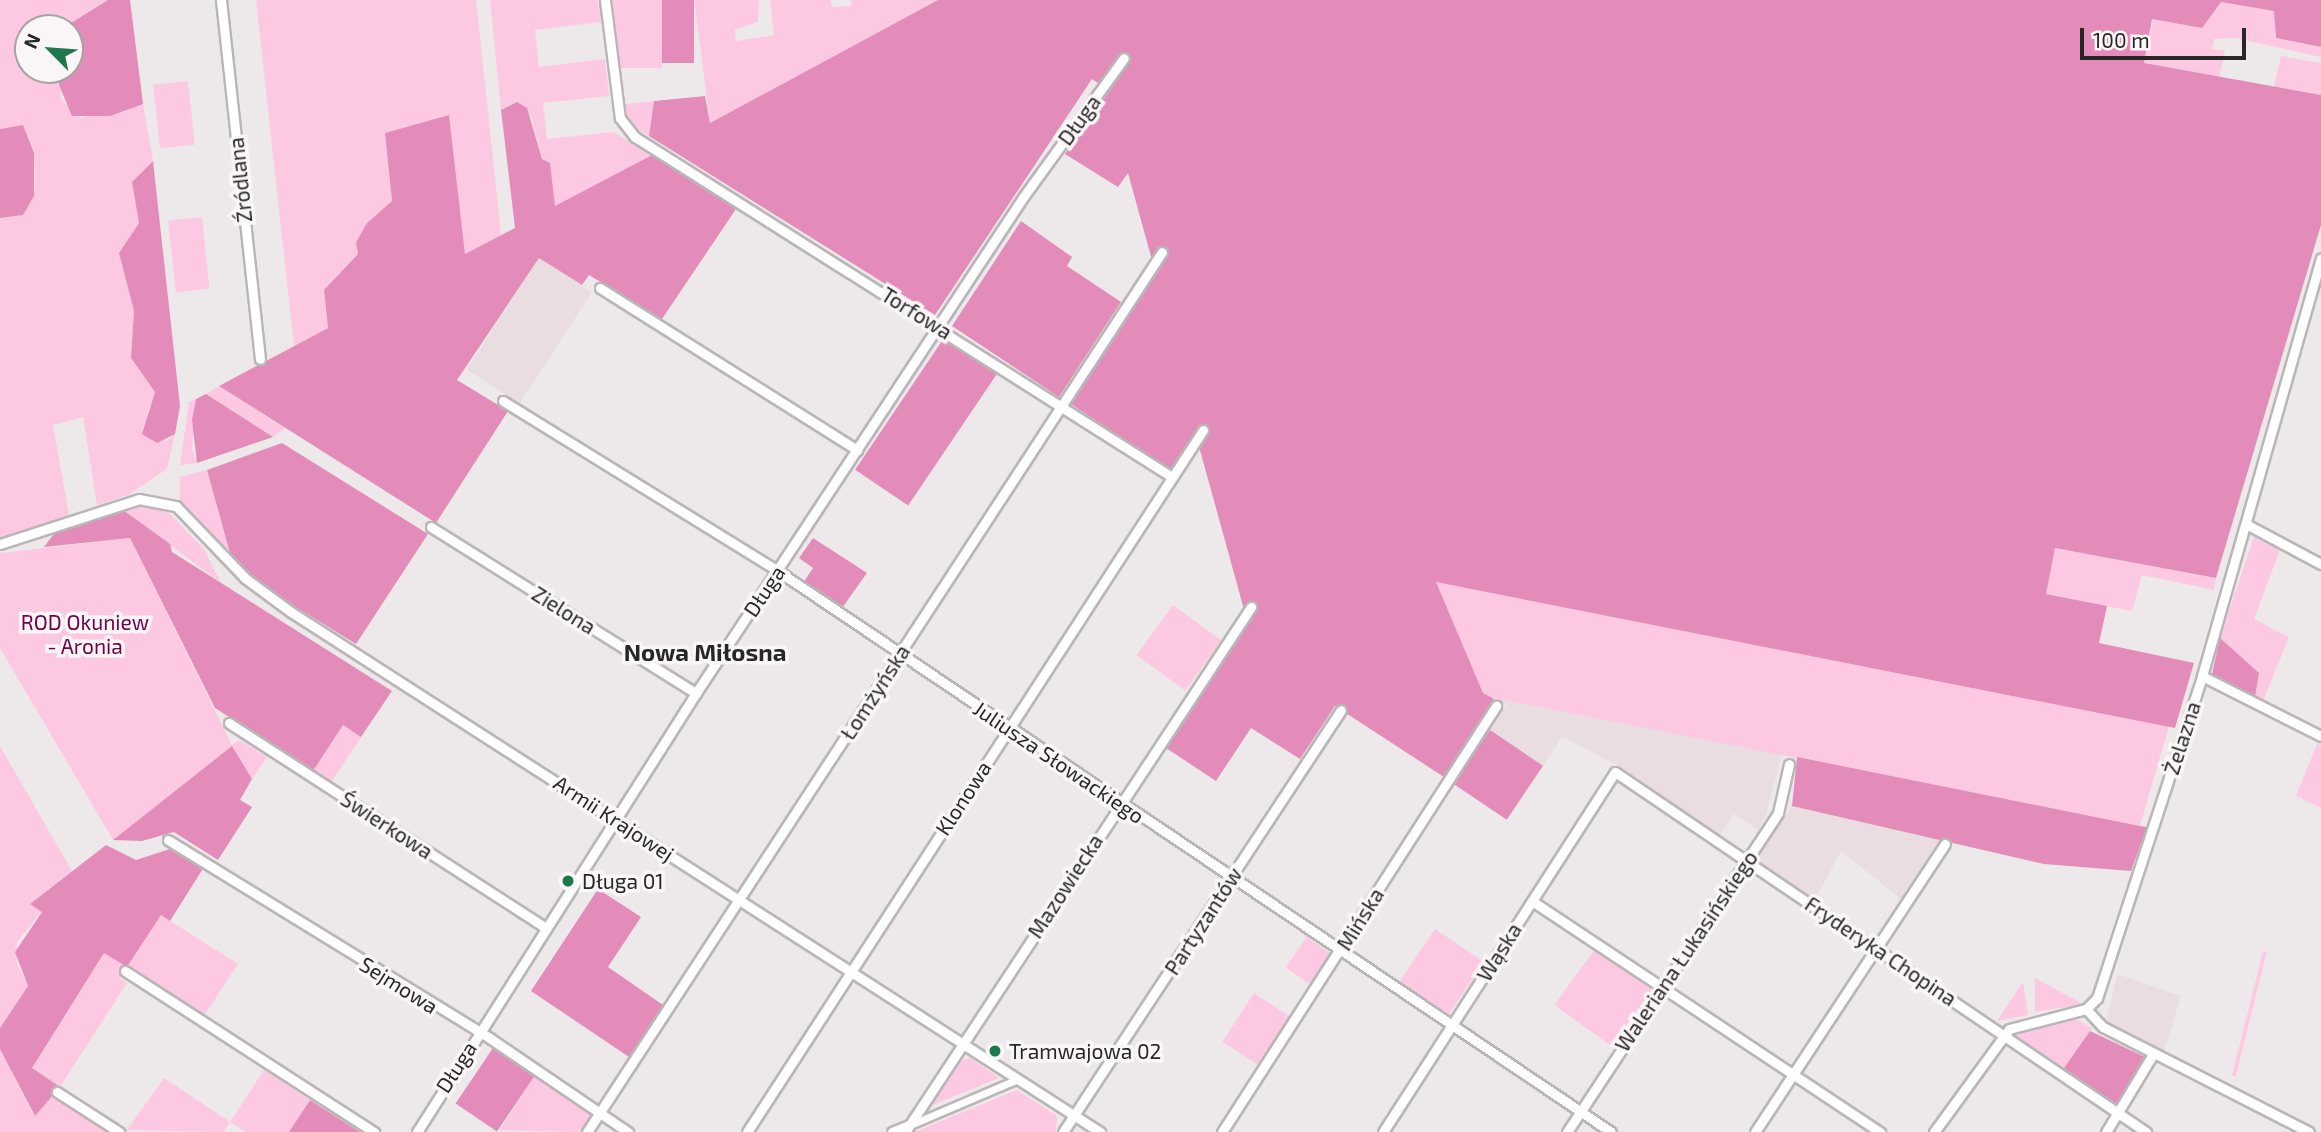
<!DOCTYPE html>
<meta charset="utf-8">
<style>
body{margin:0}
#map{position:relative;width:2321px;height:1132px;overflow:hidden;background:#ede9ea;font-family:"Exo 2",sans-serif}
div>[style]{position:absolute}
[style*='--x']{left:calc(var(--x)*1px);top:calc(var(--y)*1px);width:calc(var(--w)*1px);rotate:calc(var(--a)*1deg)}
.built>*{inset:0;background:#e9dde2;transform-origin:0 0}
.green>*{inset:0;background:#fdc9e2;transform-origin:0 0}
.forest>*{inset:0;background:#e48cb9;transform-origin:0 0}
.roads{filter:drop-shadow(2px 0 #bab6b8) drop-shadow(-2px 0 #bab6b8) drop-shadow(0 2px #bab6b8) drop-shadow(0 -2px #bab6b8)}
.pedestrian>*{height:7px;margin:-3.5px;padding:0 3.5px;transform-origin:3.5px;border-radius:3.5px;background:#fff}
.minor>*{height:9px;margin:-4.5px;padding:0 4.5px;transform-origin:4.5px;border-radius:4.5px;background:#fff}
.dots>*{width:19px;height:19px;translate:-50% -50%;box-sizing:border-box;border:4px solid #faf6f8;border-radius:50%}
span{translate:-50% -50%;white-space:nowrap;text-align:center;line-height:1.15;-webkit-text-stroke:7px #faf6f8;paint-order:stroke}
.street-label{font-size:21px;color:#282727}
.park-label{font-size:21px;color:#6f014a}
.poi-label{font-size:21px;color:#282727}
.left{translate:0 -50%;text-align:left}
.quarter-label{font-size:24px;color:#282727;font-weight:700}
.north{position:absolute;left:14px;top:14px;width:70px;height:70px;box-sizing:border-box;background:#faf6f8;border:2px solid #a6a3a4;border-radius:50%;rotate:295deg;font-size:19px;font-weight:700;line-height:28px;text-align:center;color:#282727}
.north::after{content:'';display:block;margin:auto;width:24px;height:32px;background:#1f784c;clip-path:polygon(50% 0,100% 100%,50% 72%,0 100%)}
.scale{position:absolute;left:2080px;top:28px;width:166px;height:32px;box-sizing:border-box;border:4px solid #282727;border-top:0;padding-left:9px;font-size:21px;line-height:24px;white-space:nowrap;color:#282727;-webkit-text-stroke:5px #faf6f8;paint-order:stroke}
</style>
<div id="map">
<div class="built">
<div style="left:539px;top:258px;width:63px;height:133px;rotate:33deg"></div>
<div style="clip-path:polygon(1490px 697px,1782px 754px,1766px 815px,1758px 830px,1734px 814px,1719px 837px,1621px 767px,1562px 737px,1543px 766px,1490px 730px,1506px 705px)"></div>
<div style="clip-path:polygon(1792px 806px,1845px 818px,1940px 839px,1901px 899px,1841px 851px,1815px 900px,1755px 862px)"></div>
<div style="clip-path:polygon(2117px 974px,2181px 996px,2164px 1052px,2106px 1024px)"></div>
</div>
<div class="green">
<div style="clip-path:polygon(0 0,108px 0,63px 28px,28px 28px,28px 70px,60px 70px,61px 99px,80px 118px,143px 104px,153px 161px,132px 182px,139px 223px,119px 253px,134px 311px,131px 358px,155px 392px,147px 413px,166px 441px,175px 434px,167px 469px,128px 495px,97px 505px,83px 417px,53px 425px,69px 515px,0 539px,0 218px,23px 215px,35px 188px,34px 153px,23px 125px,0 129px)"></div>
<div style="clip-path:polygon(256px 0,476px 0,499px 214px,501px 235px,465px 254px,449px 115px,385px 133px,392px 201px,367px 223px,356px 241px,358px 254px,324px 290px,328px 328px,294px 346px)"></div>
<div style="clip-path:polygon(490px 0,598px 0,601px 22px,535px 30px,539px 67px,605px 59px,609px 96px,543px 103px,547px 139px,613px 132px,652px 155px,554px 207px,550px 164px,542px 159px,531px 116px,510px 105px,501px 110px)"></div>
<div style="left:613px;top:0;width:49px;height:68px"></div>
<div style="clip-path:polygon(694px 0,759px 0,758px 22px,735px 30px,736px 41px,774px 35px,770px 0,831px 0,832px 7px,851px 6px,851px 0,938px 0,710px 123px)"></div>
<div style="clip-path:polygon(2220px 2px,2275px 11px,2276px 38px,2321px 47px,2321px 57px,2235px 38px,2214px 39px,2212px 49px,2225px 51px,2219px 77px,2144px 63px,2153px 19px,2202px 28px)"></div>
<div style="clip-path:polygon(2281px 56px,2321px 63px,2321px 95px,2274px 87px)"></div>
<div style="left:188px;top:81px;width:64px;height:35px;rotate:84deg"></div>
<div style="clip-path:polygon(654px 101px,649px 136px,627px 123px,625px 104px)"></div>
<div style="left:202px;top:217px;width:72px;height:34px;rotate:84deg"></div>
<div style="clip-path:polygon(219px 386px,285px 428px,273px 437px,206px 394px)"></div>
<div style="clip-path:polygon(196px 399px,192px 449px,197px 463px,180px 465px,189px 402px)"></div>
<div style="clip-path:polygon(207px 470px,230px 553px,180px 500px,180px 477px)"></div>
<div style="clip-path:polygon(142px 502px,170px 514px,204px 549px,221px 583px,123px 510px)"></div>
<div style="clip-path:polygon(2254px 537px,2280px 550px,2254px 619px,2289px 637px,2263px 701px,2255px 697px,2259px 674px,2220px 638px)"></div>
<div style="clip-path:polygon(130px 538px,232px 745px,239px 740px,267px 757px,252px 779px,232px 746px,113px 840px,0 648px,0 553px)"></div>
<div style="clip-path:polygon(2055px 548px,2216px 578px,2214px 590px,2142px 575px,2132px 611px,2045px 594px)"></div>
<div style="clip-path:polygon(1435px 581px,1841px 660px,2169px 726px,2140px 826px,1490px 697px,1483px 693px)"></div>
<div style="left:1173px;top:605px;width:60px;height:62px;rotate:36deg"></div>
<div style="left:343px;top:725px;width:22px;height:55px;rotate:34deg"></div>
<div style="clip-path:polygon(2317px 744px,2321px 746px,2321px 808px,2296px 796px)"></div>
<div style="clip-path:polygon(0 746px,72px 871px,31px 903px,42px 911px,17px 942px,17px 963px,28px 986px,0 1028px)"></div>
<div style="clip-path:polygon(161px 915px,238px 964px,204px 1016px,126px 967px,119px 977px,127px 983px,60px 1087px,31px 1069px,105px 952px,127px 967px)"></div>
<div style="left:1435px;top:929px;width:59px;height:65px;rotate:34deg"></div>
<div style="left:1307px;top:937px;width:29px;height:37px;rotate:35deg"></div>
<div style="left:1595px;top:949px;width:70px;height:69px;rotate:36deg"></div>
<div style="left:2263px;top:951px;width:4px;height:128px;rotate:14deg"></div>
<div style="clip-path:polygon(2035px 978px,2083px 1004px,2035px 1012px)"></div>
<div style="clip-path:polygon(2023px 982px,2028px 1015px,1997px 1021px)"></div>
<div style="left:1254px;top:993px;width:43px;height:58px;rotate:33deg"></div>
<div style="clip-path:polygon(2072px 1017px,2092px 1028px,2064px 1068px,2011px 1034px)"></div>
<div style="clip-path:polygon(0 1049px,34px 1116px,52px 1096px,107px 1132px,0 1132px)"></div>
<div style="clip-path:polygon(970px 1058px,999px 1078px,928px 1107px,960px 1061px)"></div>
<div style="clip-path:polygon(264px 1070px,310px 1100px,289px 1132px,246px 1132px,230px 1122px,223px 1132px,127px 1130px,164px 1078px,230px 1122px)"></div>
<div style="clip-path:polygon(534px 1076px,591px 1114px,580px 1132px,500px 1130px)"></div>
<div style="clip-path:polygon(1017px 1090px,1057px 1116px,1056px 1132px,914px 1132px)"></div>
</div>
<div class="forest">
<div style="clip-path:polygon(108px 0,130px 0,143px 104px,110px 116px,72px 116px,59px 85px,60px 70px,70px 70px,70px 28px,63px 28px)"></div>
<div style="left:662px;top:0;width:32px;height:63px"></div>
<div style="clip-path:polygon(938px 0,2321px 0,2321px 47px,2276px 38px,2274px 11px,2221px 2px,2202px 28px,2152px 19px,2144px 63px,2321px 95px,2321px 225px,2216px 578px,2055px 548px,2046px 594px,2107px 606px,2099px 643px,2194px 663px,2175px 728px,1436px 582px,1483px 693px,1494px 699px,1444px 777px,1335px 706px,1300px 759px,1251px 728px,1216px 781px,1166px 748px,1248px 624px,1195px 432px,1170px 470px,1071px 404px,1155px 271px,1128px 173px,1118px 187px,1065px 154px,1107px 89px,1092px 79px,935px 315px,649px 136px,654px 101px,705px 96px,710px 123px)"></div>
<div style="clip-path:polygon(517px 102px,527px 108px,542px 159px,550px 163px,555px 206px,652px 155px,736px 209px,662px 319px,589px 275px,582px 285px,539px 258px,457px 380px,508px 411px,436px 523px,219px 386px,328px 328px,324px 290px,358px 254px,356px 242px,367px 223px,392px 201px,385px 133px,449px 115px,465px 254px,515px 228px,501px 110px)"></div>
<div style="clip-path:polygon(23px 125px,34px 153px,34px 196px,23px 215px,0 218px,0 129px)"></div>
<div style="clip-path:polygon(153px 161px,180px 406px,175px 434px,157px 443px,142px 434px,155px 392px,131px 358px,134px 311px,119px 253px,139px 223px,132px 182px)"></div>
<div style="clip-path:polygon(1021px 221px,1072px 257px,1067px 266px,1121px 302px,1059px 397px,952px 326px)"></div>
<div style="left:944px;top:338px;width:64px;height:159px;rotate:34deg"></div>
<div style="clip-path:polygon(206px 394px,273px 437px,197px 463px,192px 420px,196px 399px)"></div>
<div style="clip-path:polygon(282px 443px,428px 534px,356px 644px,257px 583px,230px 553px,207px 470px)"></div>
<div style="clip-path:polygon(123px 510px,170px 544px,172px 552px,392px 691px,361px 737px,343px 725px,313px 771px,215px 708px,130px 538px,44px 547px,56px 531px)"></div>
<div style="clip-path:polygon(813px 538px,867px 573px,842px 608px,803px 583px,813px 568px,799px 558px)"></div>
<div style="clip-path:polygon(2220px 638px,2259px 673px,2255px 697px,2212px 674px)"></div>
<div style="left:1490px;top:730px;width:64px;height:65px;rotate:34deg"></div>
<div style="clip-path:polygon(232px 746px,252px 779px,240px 800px,252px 807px,218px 860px,174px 832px,142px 841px,113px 840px)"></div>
<div style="clip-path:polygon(1797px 757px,2140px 826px,2147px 827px,2131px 871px,2044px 864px,1792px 806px)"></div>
<div style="clip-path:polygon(106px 845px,136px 860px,173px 848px,204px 867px,170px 921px,161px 915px,127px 967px,104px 953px,32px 1068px,60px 1087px,35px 1116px,0 1049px,0 1028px,28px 986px,15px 952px,42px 912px,30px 904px)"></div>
<div style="clip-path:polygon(598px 889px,641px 917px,608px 967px,663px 1005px,629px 1057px,531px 991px)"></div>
<div style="clip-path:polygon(2090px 1031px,2145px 1057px,2117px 1105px,2064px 1068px)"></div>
<div style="left:493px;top:1048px;width:50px;height:67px;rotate:34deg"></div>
<div style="clip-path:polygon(310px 1100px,360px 1132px,289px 1132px)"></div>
</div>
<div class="roads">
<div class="pedestrian">
<div style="--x:910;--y:1125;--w:117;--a:-23.1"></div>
</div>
<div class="minor">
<div style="--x:221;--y:0;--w:361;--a:83.8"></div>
<div style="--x:605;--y:0;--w:119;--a:82.8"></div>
<div style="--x:620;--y:118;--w:24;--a:52"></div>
<div style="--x:635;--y:137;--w:636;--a:32.34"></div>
<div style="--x:600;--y:288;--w:304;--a:32.2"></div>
<div style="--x:503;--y:401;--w:323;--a:31.7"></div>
<div style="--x:778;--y:571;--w:1004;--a:33.96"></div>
<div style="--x:2246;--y:524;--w:85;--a:28.1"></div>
<div style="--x:431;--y:527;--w:313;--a:32.1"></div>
<div style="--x:0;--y:544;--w:146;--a:-17.9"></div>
<div style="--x:139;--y:499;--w:38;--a:11"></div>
<div style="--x:176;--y:506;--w:100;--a:46.2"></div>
<div style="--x:245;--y:578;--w:57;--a:36.5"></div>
<div style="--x:291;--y:612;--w:962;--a:32.73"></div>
<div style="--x:2202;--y:676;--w:133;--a:26.8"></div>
<div style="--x:229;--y:723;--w:378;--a:32.9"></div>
<div style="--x:168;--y:840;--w:379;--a:31.6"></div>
<div style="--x:491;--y:1039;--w:166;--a:34.2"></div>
<div style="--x:1532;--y:901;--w:418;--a:33.6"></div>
<div style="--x:125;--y:971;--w:297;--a:32.9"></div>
<div style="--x:2086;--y:1009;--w:25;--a:47"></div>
<div style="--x:2103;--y:1027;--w:231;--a:27"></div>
<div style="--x:57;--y:1092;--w:74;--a:32.8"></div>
<div style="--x:417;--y:1132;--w:520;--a:-57.56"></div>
<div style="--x:696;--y:693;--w:595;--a:-56.58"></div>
<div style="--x:1024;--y:196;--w:170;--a:-54.1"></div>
<div style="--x:587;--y:1132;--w:1051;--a:-56.84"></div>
<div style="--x:747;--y:1132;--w:837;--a:-56.99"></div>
<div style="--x:892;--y:1132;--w:18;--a:-22"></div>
<div style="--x:905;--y:1132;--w:629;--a:-56.61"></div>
<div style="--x:1063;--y:1132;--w:505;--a:-56.62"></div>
<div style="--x:1222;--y:1132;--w:507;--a:-57.25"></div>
<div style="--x:1383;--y:1132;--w:428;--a:-57.2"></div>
<div style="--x:1615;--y:772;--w:642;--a:34.14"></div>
<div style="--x:1567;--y:1132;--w:382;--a:-56.5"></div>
<div style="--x:1778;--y:813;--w:50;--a:-77.3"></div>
<div style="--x:1755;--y:1132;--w:345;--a:-56.6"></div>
<div style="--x:1934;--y:1132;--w:127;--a:-53.9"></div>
<div style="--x:2009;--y:1029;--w:80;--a:-14.6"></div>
<div style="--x:2086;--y:1009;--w:16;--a:-45"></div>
<div style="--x:2097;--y:998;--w:339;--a:-71.9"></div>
<div style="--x:2202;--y:676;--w:434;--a:-74.1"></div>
<div style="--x:2106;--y:1132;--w:91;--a:-58.9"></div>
</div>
</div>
<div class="dots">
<div style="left:568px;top:881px;background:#1f784c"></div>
<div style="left:995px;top:1051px;background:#1f784c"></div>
</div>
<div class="street-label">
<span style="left:1079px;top:120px;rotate:-54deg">Długa</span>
<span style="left:240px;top:180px;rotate:-96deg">Źródlana</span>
<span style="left:917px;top:313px;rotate:32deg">Torfowa</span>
<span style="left:764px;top:591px;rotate:-56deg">Długa</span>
<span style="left:564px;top:610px;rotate:32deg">Zielona</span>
<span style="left:875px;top:692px;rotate:-57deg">Łomżyńska</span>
<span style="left:2182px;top:738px;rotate:-72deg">Żelazna</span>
<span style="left:1059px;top:762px;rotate:34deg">Juliusza Słowackiego</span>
<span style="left:963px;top:798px;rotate:-57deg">Klonowa</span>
<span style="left:614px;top:818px;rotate:33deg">Armii Krajowej</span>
<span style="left:387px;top:825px;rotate:33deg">Świerkowa</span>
<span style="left:1065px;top:886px;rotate:-57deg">Mazowiecka</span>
<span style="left:1360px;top:919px;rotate:-58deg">Mińska</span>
<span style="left:1203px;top:921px;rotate:-57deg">Partyzantów</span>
<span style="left:1686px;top:951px;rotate:-56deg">Waleriana Łukasińskiego</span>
<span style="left:1881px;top:951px;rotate:34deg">Fryderyka Chopina</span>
<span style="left:1499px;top:952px;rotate:-58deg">Wąska</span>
<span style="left:399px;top:985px;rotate:32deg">Sejmowa</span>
<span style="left:456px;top:1067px;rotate:-57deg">Długa</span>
</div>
<div class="park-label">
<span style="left:85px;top:634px">ROD Okuniew<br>- Aronia</span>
</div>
<div class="poi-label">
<span class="left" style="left:582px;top:881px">Długa 01</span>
<span class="left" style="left:1009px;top:1051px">Tramwajowa 02</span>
</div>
<div class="quarter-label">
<span style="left:705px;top:652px">Nowa Miłosna</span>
</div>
<div class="north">N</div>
<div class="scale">100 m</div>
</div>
